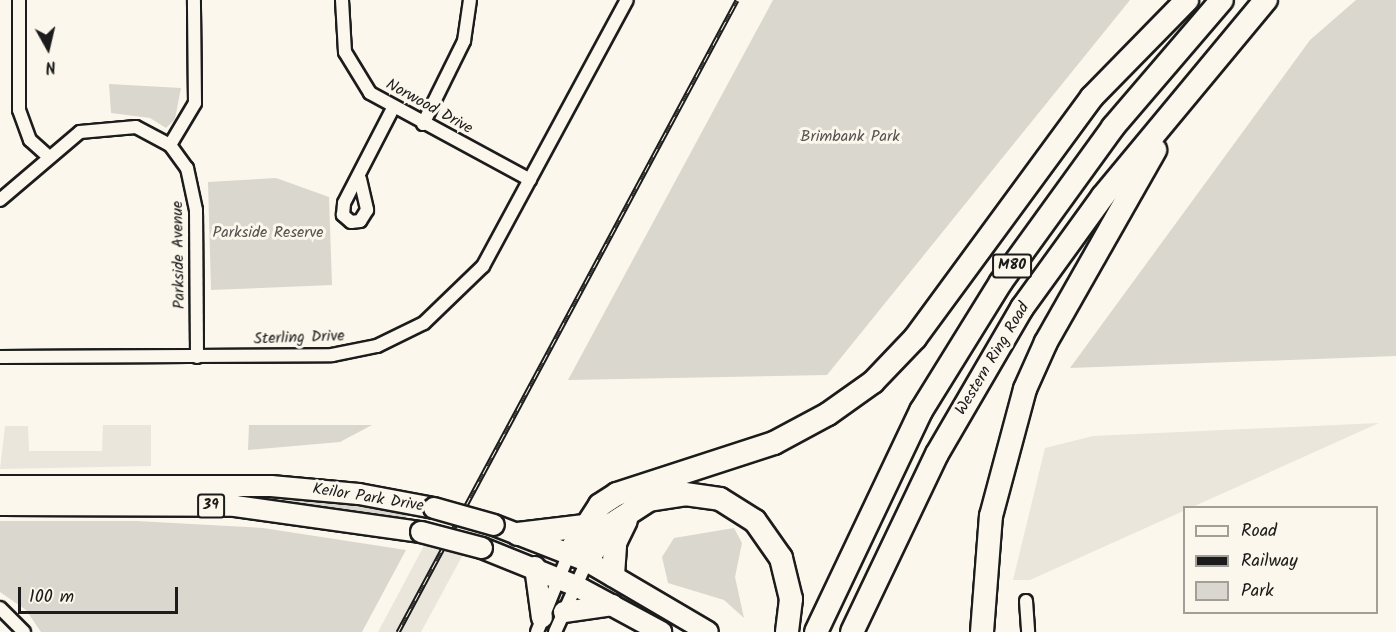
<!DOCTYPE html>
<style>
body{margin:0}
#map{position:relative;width:1396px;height:632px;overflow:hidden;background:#fbf7ec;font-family:Kalam,sans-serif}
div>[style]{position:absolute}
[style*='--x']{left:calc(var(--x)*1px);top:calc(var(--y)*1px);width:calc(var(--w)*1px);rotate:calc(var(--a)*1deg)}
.built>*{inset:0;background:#eae6dc}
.green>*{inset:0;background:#dad7ce}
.roads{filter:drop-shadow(2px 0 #1c1c1c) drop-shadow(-2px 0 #1c1c1c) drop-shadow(0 2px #1c1c1c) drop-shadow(0 -2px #1c1c1c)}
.minor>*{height:12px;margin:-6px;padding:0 6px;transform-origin:6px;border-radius:6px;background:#fbf7ec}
.primary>*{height:20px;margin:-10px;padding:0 10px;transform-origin:10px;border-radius:10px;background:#fbf7ec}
.motorway>*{height:22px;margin:-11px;padding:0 11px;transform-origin:11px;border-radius:11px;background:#fbf7ec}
.rail>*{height:5px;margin-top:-2.5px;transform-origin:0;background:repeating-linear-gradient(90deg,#fbf7ec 0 9px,#1c1c1c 0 18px);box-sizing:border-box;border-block:2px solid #1c1c1c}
.bridges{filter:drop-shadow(2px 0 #1c1c1c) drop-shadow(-2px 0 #1c1c1c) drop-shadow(0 2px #1c1c1c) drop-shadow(0 -2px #1c1c1c)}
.primary-bridge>*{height:20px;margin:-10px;padding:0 10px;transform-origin:10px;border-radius:10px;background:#fbf7ec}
span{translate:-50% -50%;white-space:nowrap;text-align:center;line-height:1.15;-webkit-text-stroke:6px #fbf7ec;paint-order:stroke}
.shield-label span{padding:2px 4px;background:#fbf7ec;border:2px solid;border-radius:4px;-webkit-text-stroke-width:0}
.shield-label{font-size:15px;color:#1c1c1c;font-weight:700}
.street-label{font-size:16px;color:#1c1c1c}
.park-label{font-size:16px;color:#555451}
.legend{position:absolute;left:1183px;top:506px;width:195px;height:108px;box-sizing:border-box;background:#fbf7ec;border:2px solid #a29f99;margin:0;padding:8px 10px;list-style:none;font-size:18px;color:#1c1c1c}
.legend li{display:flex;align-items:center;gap:12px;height:30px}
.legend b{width:30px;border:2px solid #a29f99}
.north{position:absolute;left:18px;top:18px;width:60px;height:60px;-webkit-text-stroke:4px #fbf7ec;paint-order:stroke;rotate:172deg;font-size:16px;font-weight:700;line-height:24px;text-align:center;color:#1c1c1c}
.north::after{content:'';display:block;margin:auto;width:21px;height:27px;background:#1c1c1c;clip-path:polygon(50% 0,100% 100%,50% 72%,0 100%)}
.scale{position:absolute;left:18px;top:587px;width:160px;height:27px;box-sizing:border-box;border:3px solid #1c1c1c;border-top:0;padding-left:8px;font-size:18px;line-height:21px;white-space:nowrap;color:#1c1c1c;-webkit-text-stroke:4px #fbf7ec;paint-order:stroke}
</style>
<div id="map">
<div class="built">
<div style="clip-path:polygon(1379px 423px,1030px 580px,1013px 580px,1045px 448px,1093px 436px)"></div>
<div style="clip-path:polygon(103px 425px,151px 425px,151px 466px,0 469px,5px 426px,28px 426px,29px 451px,102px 451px)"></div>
<div style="clip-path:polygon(427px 540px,465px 551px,421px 632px,378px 632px)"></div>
</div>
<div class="green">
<div style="clip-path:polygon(773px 0,1130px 0,827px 375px,568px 380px)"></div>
<div style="clip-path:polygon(1356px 0,1396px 0,1396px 356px,1070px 368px,1310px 40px)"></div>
<div style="clip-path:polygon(109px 84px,181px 88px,175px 119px,166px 128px,150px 118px,111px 113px)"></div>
<div style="clip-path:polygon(276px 178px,329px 197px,332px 285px,211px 290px,208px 182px)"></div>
<div style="clip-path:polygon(249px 425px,372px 425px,340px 442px,248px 450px)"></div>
<div style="clip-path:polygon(239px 492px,361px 501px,407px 514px,405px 522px,0 499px)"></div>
<div style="clip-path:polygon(0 521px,136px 521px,263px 528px,406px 550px,362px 632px,41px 632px,26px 610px,0 592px)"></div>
<div style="clip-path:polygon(734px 528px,742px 543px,735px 577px,744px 618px,724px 600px,668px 583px,662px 557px,674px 538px)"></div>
</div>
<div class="roads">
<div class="minor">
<div style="--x:19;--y:0;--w:110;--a:90"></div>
<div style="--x:19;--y:110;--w:32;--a:70"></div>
<div style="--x:30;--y:140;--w:24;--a:42"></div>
<div style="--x:342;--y:0;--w:52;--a:86.7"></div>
<div style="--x:345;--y:52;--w:48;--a:58.6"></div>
<div style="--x:370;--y:93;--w:182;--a:28.5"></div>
<div style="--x:423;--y:124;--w:93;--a:-63.7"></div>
<div style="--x:464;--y:41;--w:41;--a:-81.7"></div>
<div style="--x:170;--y:145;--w:49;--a:-59.2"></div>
<div style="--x:195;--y:103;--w:103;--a:-90.6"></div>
<div style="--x:360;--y:179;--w:32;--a:77"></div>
<div style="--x:367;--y:210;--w:13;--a:122"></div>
<div style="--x:360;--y:221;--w:9;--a:174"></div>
<div style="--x:351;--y:222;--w:11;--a:-139"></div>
<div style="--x:343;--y:215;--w:12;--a:-85"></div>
<div style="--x:344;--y:203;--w:107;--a:-62.7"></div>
<div style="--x:0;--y:200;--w:105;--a:-40.4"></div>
<div style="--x:80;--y:132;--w:56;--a:-5.1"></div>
<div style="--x:136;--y:127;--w:38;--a:28"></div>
<div style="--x:170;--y:145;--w:29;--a:54"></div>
<div style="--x:187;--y:168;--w:43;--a:77.9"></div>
<div style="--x:196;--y:210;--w:147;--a:89.6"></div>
<div style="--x:0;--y:357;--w:332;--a:-0.3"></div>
<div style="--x:332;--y:355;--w:46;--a:-11.3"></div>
<div style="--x:377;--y:346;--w:52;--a:-26.1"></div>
<div style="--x:424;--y:323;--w:82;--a:-44"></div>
<div style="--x:483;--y:266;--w:302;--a:-61.6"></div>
<div style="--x:1026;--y:601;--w:31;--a:86"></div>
<div style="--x:0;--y:608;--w:34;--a:45"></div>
<div style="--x:537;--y:632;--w:85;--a:-67.9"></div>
<div style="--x:555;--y:632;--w:78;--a:-65.7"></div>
</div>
<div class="primary">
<div style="--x:0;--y:486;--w:271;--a:0"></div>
<div style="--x:271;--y:486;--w:88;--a:5.2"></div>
<div style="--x:359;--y:494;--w:76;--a:10.6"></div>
<div style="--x:0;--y:505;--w:235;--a:0.2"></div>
<div style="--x:235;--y:506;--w:188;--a:8"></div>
<div style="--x:494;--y:525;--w:100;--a:21.2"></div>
<div style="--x:587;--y:561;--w:140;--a:30.4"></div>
<div style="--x:482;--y:548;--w:101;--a:22"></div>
<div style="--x:576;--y:586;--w:97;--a:28.4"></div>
<div style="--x:535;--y:567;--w:51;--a:82.2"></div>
<div style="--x:564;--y:612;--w:49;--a:-8.1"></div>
</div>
<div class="motorway">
<div style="--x:518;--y:534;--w:65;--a:-7"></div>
<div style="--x:569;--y:553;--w:57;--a:-57.1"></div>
<div style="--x:600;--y:505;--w:20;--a:-33"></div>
<div style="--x:617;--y:494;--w:165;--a:-18"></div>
<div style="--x:774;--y:443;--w:61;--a:-28.2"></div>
<div style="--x:828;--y:414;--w:55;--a:-35.4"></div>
<div style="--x:873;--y:382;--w:61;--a:-46.3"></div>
<div style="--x:915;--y:338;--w:299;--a:-53.7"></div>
<div style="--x:1092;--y:97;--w:136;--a:-45.6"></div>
<div style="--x:587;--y:561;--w:41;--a:-57.8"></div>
<div style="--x:609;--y:526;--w:48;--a:-33"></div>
<div style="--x:649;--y:500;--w:36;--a:-9"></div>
<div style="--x:685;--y:494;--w:35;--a:8"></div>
<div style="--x:720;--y:499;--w:41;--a:32.2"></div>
<div style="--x:755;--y:521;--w:45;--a:54.9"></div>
<div style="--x:781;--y:558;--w:42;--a:76.3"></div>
<div style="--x:791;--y:599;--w:33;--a:97"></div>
<div style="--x:613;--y:575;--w:32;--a:-86"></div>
<div style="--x:615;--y:543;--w:25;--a:-64"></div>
<div style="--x:816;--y:632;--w:245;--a:-64.6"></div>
<div style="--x:921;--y:411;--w:152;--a:-58.2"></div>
<div style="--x:1001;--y:282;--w:191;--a:-54.1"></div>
<div style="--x:1113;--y:127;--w:167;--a:-49.4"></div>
<div style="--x:852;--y:632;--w:197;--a:-64.5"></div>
<div style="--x:937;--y:454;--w:169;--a:-59.8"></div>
<div style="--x:1022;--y:308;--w:138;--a:-54.1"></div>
<div style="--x:1103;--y:196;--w:255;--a:-50.3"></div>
<div style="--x:982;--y:632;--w:116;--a:-85.6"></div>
<div style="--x:991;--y:516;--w:131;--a:-75"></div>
<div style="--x:1025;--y:389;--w:51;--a:-65.9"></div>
<div style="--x:1046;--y:342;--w:221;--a:-60.4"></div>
</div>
</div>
<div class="rail">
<div style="--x:398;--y:632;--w:717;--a:-61.79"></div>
</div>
<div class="bridges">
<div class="primary-bridge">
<div style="--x:434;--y:508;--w:62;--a:15.8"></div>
<div style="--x:421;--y:532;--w:63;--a:14.7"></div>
</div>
</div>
<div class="shield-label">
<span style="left:1012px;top:266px">M80</span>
<span style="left:211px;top:506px">39</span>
</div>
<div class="street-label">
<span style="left:429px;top:107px;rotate:29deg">Norwood Drive</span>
<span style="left:179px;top:255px;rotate:-91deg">Parkside Avenue</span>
<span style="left:299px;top:338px;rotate:-2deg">Sterling Drive</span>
<span style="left:993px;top:359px;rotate:-59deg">Western Ring Road</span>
<span style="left:368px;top:498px;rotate:9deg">Keilor Park Drive</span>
</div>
<div class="park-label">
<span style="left:850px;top:137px">Brimbank Park</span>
<span style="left:268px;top:233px">Parkside Reserve</span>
</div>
<ul class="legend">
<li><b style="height:8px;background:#fbf7ec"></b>Road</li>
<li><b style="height:8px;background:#1c1c1c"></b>Railway</li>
<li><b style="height:16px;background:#dad7ce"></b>Park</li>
</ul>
<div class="north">N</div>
<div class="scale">100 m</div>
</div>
